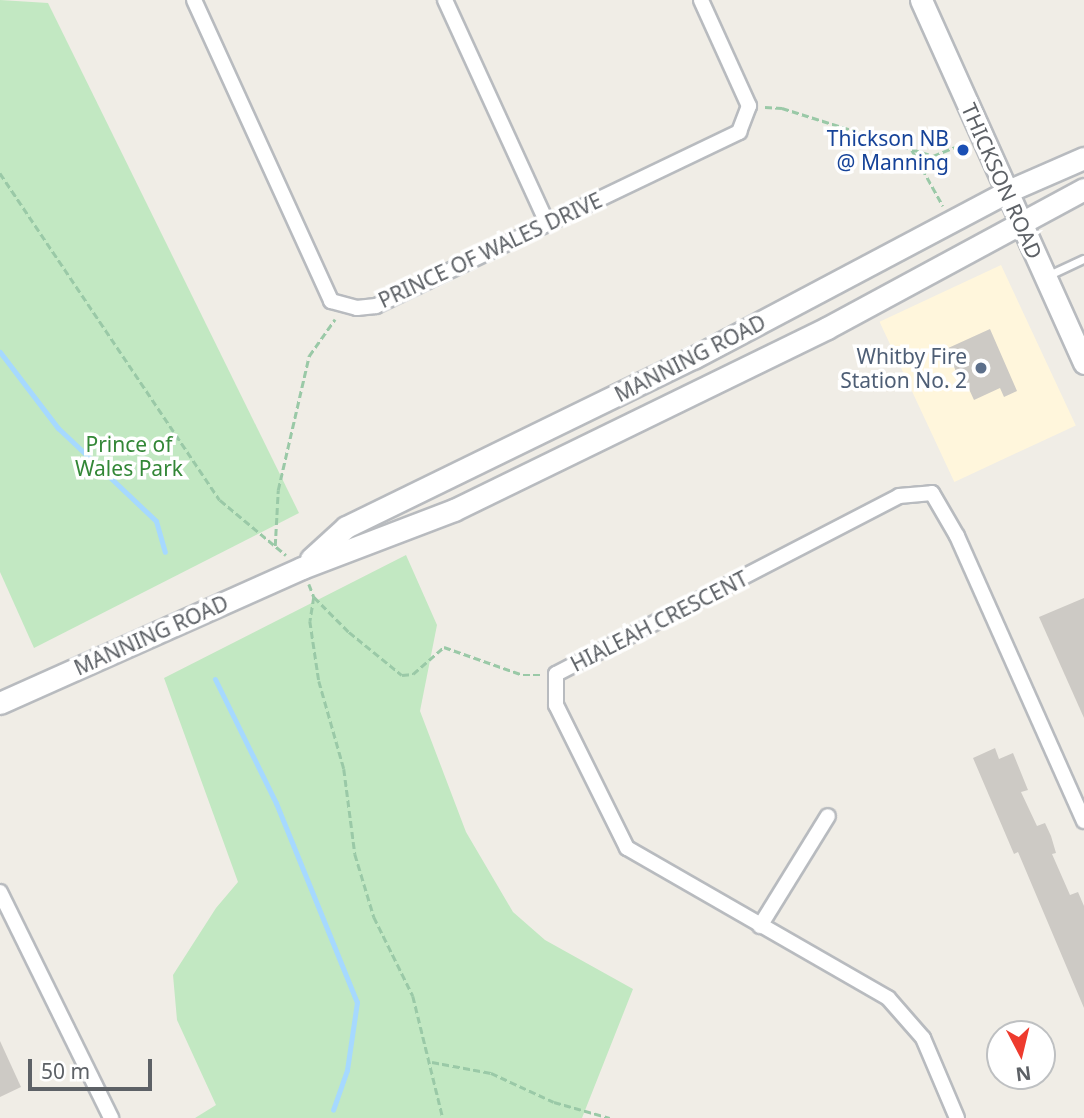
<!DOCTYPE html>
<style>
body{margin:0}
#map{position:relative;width:1084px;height:1118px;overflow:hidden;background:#f0ede6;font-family:"Noto Sans",sans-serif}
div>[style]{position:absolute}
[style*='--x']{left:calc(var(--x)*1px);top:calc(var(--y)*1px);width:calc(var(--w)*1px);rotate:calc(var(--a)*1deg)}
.commercial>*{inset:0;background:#fff6dc;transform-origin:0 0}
.green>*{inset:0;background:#c2e8c2}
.stream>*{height:5px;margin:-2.5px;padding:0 2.5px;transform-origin:2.5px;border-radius:2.5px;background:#a6d9ff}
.building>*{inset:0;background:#cdcac5}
.path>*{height:2.5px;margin-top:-1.25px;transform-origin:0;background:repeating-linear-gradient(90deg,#9ac9a7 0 7px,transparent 0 10.5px)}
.roads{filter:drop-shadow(2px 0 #b8bbbf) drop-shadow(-2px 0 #b8bbbf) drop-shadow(0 2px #b8bbbf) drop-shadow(0 -2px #b8bbbf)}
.service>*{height:7px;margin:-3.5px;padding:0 3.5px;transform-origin:3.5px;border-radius:3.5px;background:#fff}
.minor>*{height:14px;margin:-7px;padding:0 7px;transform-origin:7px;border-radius:7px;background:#fff}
.secondary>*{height:21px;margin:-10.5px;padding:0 10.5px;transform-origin:10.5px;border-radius:10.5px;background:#fff}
.dots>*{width:19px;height:19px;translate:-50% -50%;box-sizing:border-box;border:4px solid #fff;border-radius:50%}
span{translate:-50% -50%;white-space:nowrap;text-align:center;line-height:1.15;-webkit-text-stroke:7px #fff;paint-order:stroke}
.transit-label{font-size:21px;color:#164399}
.right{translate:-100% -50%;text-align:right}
.street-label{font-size:21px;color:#5d6166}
.service-label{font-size:21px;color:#4e5e75}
.park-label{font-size:21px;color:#338737}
.north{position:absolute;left:986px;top:1020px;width:70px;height:70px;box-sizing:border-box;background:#fff;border:2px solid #bec0c2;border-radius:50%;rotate:173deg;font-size:19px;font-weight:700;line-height:28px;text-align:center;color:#5d6166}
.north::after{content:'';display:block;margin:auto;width:24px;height:32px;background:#ee3b2e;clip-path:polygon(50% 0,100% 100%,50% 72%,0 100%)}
.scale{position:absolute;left:28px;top:1059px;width:124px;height:32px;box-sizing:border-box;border:4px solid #5d6166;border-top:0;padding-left:9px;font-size:21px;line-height:24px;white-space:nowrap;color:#5d6166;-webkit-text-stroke:5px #fff;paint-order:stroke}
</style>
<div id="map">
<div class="commercial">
<div style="left:1001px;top:265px;width:177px;height:134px;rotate:65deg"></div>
</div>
<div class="green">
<div style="clip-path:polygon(0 0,48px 3px,299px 513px,34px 648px,0 572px)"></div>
<div style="clip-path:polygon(406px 555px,437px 625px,420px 711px,466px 832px,513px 912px,545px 940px,633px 989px,582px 1118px,195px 1118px,216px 1105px,177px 1020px,173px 975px,216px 908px,238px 882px,164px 678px)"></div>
</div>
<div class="stream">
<div style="--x:0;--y:352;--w:96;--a:52.7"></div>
<div style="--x:58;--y:428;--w:135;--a:43.5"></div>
<div style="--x:156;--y:521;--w:32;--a:74"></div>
<div style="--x:215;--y:679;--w:138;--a:63.8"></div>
<div style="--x:276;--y:803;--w:215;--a:67.9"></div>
<div style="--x:357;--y:1002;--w:69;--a:98.4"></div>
<div style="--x:347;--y:1070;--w:42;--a:109.3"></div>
</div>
<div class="building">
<div style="clip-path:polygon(990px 329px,1017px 391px,1004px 397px,1000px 388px,974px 400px,968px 387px,964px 389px,946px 349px)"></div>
<div style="clip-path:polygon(1084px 598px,1084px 718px,1039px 617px)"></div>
<div style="clip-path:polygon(995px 748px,999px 759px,1013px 753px,1028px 790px,1021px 792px,1037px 826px,1045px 823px,1051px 836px,1056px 853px,1052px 854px,1070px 895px,1078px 892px,1084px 906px,1084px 1008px,1018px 852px,1014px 854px,973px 758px)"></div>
<div style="clip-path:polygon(0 1041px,21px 1087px,0 1097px)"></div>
</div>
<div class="path">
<div style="--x:765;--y:107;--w:17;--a:3"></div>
<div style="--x:782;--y:108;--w:158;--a:17.6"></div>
<div style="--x:933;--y:156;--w:35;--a:-22"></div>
<div style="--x:912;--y:150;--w:64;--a:61"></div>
<div style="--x:920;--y:162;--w:14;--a:-25"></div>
<div style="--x:0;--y:173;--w:394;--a:56.1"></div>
<div style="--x:220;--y:500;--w:86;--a:39.8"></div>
<div style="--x:275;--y:546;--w:56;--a:-86.9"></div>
<div style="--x:278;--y:490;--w:138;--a:-77"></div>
<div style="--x:309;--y:356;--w:45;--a:-54.9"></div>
<div style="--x:309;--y:584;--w:14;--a:69"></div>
<div style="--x:314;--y:597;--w:49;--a:45"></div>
<div style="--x:349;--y:632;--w:68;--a:39.1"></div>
<div style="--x:402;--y:675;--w:11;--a:-5"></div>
<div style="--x:413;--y:674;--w:41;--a:-41.1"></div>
<div style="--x:444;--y:647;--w:84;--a:19.5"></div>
<div style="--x:523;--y:675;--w:20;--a:0"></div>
<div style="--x:314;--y:597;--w:24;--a:99"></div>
<div style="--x:310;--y:621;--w:61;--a:81.5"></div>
<div style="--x:319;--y:681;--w:91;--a:74.1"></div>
<div style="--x:344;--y:769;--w:86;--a:82.6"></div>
<div style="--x:355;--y:854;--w:66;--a:73.2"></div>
<div style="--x:374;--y:917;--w:88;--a:63.7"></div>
<div style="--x:413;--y:996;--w:126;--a:76.2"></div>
<div style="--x:432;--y:1062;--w:60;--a:10.6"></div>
<div style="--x:491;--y:1073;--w:69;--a:24.7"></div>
<div style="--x:554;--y:1102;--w:58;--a:15.9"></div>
</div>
<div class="roads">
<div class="service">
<div style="--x:1049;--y:275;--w:38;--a:-25"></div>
</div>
<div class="minor">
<div style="--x:194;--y:0;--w:331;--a:65.5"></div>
<div style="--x:331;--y:301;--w:27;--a:15"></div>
<div style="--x:357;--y:308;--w:19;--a:-6"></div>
<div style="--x:376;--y:306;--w:403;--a:-25.6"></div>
<div style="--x:739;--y:132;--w:28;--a:-69"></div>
<div style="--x:749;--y:106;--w:116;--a:-114.4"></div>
<div style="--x:445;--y:0;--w:245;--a:65.4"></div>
<div style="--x:0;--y:892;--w:252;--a:63.8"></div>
<div style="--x:760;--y:926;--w:129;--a:-58.3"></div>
<div style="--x:957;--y:1118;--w:87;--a:-113"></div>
<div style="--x:923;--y:1038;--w:53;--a:-131.2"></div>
<div style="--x:888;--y:998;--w:301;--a:-150.1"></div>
<div style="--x:627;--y:848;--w:160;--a:-116.4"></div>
<div style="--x:556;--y:705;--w:31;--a:-90"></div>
<div style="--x:556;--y:674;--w:386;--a:-27.4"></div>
<div style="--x:899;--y:496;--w:33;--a:-5"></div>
<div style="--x:932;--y:493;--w:50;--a:59.8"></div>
<div style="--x:957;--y:536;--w:312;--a:66"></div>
</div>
<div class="secondary">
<div style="--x:921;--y:0;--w:398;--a:65.8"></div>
<div style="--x:311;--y:559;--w:47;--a:-42.4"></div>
<div style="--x:346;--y:527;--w:386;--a:-26"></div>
<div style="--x:693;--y:358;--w:354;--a:-27.9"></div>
<div style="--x:1006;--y:192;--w:85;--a:-23.6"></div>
<div style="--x:0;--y:703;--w:331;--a:-24.1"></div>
<div style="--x:302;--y:568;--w:163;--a:-20.9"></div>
<div style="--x:454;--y:510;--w:415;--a:-26"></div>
<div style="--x:827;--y:328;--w:292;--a:-28.4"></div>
</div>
</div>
<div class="dots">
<div style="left:963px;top:150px;background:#1a4fb4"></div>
<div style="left:981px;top:368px;background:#5c6f8a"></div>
</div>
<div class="transit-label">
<span class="right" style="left:949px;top:150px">Thickson NB<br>@ Manning</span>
</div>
<div class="street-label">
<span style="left:1002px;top:181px;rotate:66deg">THICKSON ROAD</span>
<span style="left:490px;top:250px;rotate:-25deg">PRINCE OF WALES DRIVE</span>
<span style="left:690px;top:358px;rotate:-27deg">MANNING ROAD</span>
<span style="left:659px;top:621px;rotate:-27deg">HIALEAH CRESCENT</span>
<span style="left:151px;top:635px;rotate:-24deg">MANNING ROAD</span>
</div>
<div class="service-label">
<span class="right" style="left:967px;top:368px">Whitby Fire<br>Station No. 2</span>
</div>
<div class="park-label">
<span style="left:129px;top:456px">Prince of<br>Wales Park</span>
</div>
<div class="north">N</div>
<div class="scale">50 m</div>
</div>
